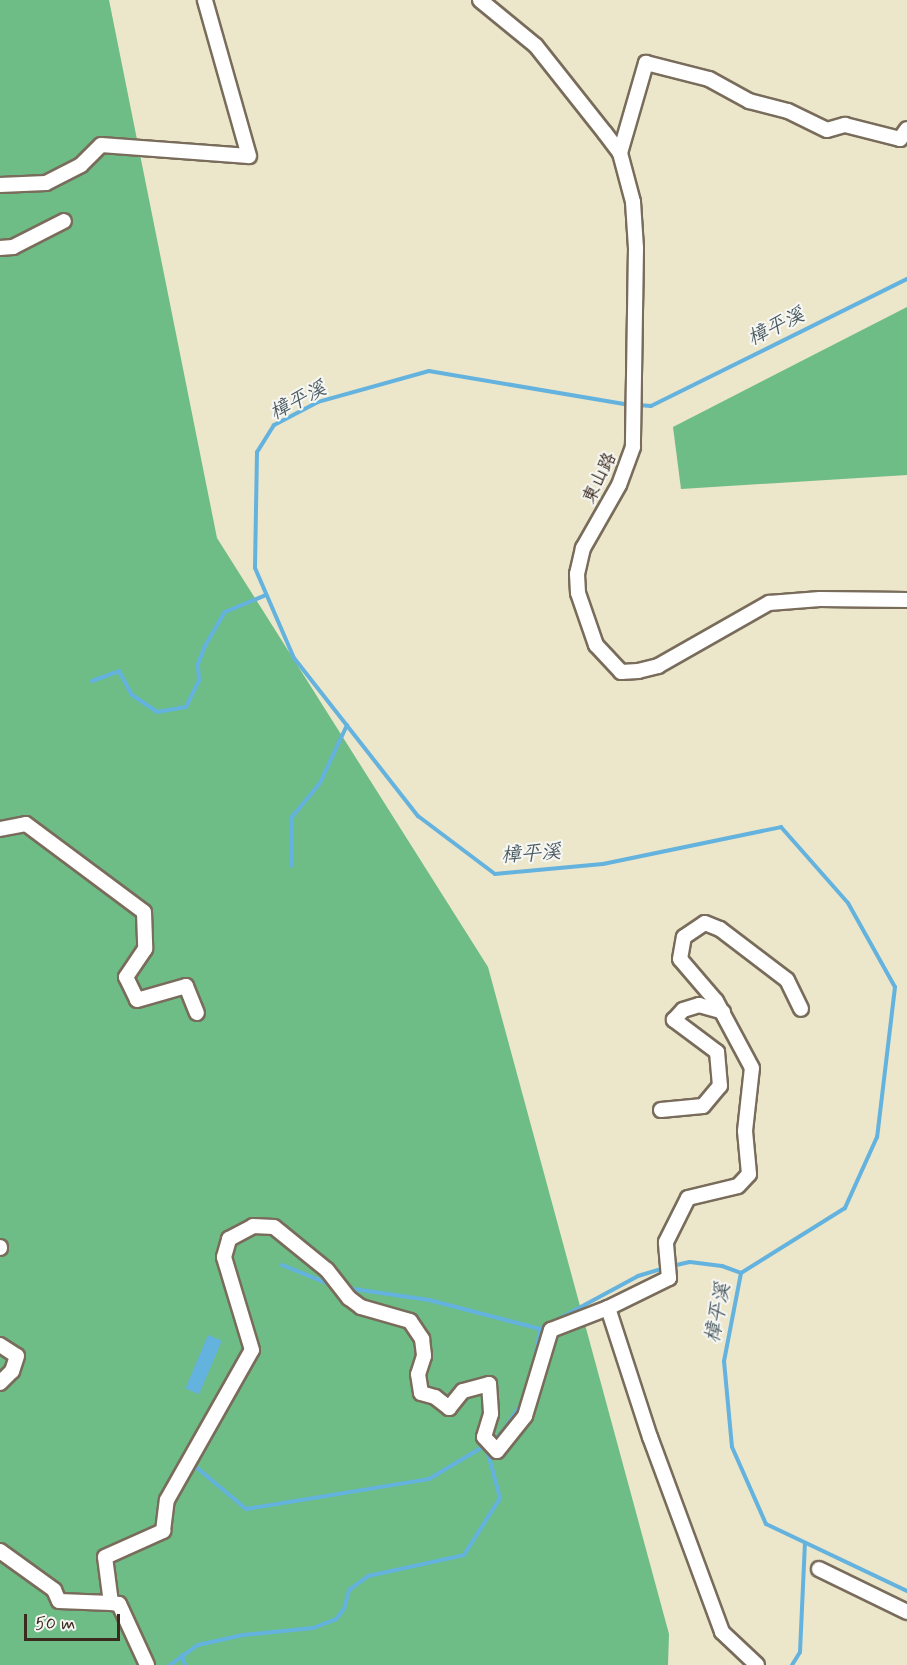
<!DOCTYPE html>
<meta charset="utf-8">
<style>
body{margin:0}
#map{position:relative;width:907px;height:1665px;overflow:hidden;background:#ece6cb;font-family:Mynerve,"LXGW WenKai TC",sans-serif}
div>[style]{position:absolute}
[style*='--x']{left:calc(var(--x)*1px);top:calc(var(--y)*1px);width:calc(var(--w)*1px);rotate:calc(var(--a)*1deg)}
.forest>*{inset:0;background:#6ebc86}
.water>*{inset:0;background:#64b2de;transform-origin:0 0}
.stream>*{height:4px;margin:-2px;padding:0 2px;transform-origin:2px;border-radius:2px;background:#64b2de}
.roads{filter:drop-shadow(2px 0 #796c5b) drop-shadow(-2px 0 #796c5b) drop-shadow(0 2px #796c5b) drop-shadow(0 -2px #796c5b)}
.minor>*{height:14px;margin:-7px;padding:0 7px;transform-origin:7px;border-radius:7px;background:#fff}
span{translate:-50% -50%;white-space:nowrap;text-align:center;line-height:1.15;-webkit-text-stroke:4.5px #f6f6f2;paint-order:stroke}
.street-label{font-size:18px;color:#3b2a1e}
.water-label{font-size:20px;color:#495a61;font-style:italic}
.scale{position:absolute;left:24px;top:1614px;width:96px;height:27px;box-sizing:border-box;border:3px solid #3b2a1e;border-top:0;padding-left:8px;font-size:18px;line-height:21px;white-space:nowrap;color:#3b2a1e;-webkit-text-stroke:4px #f6f6f2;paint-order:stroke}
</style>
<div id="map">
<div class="forest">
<div style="clip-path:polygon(0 0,109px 0,217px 538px,488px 967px,669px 1634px,668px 1665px,0 1665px)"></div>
<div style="clip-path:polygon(907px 307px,907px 475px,681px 489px,673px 427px)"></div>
</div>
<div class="water">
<div style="left:208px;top:1335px;width:15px;height:58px;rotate:23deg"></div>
</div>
<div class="stream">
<div style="--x:630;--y:405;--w:204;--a:-170.4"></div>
<div style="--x:429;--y:371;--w:115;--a:164.4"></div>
<div style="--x:318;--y:402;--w:50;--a:152.4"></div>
<div style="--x:274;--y:425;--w:32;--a:122"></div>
<div style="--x:257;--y:452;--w:116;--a:91"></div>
<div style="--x:255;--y:568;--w:98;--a:66.6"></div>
<div style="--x:294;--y:658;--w:201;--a:51.9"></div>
<div style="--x:418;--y:816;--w:96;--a:37"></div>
<div style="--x:495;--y:874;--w:108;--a:-5.3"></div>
<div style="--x:603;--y:864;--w:182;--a:-11.7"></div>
<div style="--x:781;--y:827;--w:101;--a:48.6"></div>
<div style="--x:848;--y:903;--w:96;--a:60.8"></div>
<div style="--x:895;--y:987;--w:151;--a:96.8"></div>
<div style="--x:877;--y:1137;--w:78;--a:114.3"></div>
<div style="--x:845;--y:1208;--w:123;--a:148"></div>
<div style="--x:741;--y:1273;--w:90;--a:100.9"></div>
<div style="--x:724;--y:1361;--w:86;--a:84.7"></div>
<div style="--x:732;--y:1447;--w:84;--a:66.2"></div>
<div style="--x:766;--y:1524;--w:156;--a:25.4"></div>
<div style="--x:638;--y:405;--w:13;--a:4"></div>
<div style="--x:651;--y:406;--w:286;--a:-26.4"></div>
<div style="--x:92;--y:681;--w:29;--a:-20"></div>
<div style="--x:119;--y:671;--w:27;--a:62"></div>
<div style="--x:132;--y:695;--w:30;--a:34"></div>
<div style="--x:157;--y:712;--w:29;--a:-10"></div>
<div style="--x:186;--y:707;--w:30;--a:-64"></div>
<div style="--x:199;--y:680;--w:16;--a:-94"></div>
<div style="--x:198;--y:664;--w:19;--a:-69"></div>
<div style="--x:205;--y:646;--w:39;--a:-60"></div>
<div style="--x:225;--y:612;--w:44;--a:-22.5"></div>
<div style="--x:291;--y:866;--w:49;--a:-88.8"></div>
<div style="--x:292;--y:817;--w:44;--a:-50.5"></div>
<div style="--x:320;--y:783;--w:64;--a:-65"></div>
<div style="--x:282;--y:1265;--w:56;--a:22"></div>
<div style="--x:672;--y:1266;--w:18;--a:-13"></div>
<div style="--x:690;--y:1262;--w:32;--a:7"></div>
<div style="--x:722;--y:1266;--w:20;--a:20"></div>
<div style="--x:347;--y:1288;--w:83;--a:8.3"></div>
<div style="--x:429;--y:1300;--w:115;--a:14.6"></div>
<div style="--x:540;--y:1329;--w:111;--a:-28.4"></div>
<div style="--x:638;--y:1276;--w:28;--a:-17"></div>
<div style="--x:534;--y:1364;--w:36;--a:-80"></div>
<div style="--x:492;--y:1440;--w:11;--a:-34"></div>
<div style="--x:501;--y:1434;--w:41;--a:-55.9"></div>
<div style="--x:196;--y:1467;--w:65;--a:40"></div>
<div style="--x:246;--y:1509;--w:185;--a:-9.3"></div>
<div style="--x:429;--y:1479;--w:66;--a:-30.8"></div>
<div style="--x:182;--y:1655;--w:10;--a:73"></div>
<div style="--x:170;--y:1665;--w:34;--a:-36"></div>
<div style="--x:198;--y:1645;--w:46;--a:-12.5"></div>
<div style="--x:243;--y:1635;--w:70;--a:-5.7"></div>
<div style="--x:313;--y:1628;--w:25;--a:-21"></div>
<div style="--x:336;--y:1619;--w:13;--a:-51"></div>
<div style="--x:344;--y:1609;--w:20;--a:-75"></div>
<div style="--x:349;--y:1590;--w:24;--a:-36"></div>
<div style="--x:368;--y:1576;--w:98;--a:-12.3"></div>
<div style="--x:464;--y:1555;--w:67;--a:-57.7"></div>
<div style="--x:500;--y:1498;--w:54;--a:-105.1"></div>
<div style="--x:792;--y:1665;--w:15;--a:-58"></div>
<div style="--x:800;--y:1652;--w:109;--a:-87.4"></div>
</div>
<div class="roads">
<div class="minor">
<div style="--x:480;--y:0;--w:72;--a:39.4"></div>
<div style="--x:536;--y:46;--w:111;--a:51.6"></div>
<div style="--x:605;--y:133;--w:25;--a:53"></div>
<div style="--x:620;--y:153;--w:51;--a:75.1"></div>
<div style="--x:633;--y:202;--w:46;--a:86.3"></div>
<div style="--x:636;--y:248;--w:199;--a:90.9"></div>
<div style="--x:633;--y:447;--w:40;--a:110.2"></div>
<div style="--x:619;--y:485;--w:73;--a:119.7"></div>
<div style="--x:583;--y:548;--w:27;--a:103"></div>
<div style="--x:577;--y:574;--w:19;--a:87"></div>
<div style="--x:578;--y:593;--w:55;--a:70.9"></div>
<div style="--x:596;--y:645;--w:37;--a:47"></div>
<div style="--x:621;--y:672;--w:17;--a:-3"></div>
<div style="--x:638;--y:671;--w:21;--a:-14"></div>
<div style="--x:658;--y:666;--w:128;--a:-29.6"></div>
<div style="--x:769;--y:603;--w:51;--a:-4.5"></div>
<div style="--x:820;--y:599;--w:87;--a:0.7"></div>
<div style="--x:620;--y:153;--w:94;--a:-73.9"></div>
<div style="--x:646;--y:63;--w:65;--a:14.3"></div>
<div style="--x:709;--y:79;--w:46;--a:28.8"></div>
<div style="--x:749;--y:101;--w:40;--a:14.4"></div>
<div style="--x:788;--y:111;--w:43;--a:26"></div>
<div style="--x:827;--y:130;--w:19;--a:-16"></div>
<div style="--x:845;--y:125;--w:57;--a:14.3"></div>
<div style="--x:900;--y:139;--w:12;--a:-55"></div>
<div style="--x:0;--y:185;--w:46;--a:-2.5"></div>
<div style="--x:46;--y:183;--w:39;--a:-27"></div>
<div style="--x:81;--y:165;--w:28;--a:-45"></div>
<div style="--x:101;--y:145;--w:148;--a:4.3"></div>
<div style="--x:249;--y:156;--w:162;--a:-105.8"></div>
<div style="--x:0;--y:248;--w:13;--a:-4"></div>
<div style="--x:13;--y:247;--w:57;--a:-27"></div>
<div style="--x:0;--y:829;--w:26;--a:-11"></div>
<div style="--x:26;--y:824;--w:147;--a:36.7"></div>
<div style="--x:144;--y:912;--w:37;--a:88"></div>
<div style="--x:145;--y:949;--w:34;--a:124"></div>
<div style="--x:126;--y:977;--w:25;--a:64"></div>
<div style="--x:137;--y:1000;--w:51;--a:-15.9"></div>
<div style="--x:186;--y:986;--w:29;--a:68"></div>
<div style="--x:661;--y:1110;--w:42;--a:-5.4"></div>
<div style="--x:703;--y:1106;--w:26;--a:-50"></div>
<div style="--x:720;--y:1086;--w:34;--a:-95"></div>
<div style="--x:717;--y:1052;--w:54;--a:-143.3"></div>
<div style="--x:674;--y:1020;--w:13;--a:-48"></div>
<div style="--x:683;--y:1010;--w:17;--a:-17"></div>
<div style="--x:699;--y:1005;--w:25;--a:16"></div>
<div style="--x:0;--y:1247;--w:1;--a:90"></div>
<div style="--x:608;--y:1308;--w:68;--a:-26.2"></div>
<div style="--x:669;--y:1278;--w:36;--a:-95"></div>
<div style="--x:666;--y:1242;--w:49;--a:-63.4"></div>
<div style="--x:688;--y:1198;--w:51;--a:-13.5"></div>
<div style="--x:738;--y:1186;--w:16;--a:-47"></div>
<div style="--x:749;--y:1174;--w:43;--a:-95.3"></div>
<div style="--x:745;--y:1131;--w:63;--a:-83.7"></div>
<div style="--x:752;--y:1068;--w:76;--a:-118.2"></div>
<div style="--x:716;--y:1001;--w:55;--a:-130.6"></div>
<div style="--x:680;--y:959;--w:22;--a:-80"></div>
<div style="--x:684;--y:937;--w:25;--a:-34"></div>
<div style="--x:705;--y:923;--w:16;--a:22"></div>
<div style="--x:720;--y:929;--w:84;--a:37.3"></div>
<div style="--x:787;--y:980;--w:32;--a:64"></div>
<div style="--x:0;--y:1345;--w:20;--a:33"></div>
<div style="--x:17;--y:1356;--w:16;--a:108"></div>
<div style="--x:12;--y:1371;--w:17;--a:135"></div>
<div style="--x:0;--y:1551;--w:67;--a:35.8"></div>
<div style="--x:54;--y:1590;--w:12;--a:66"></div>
<div style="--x:59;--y:1601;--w:52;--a:2.2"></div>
<div style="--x:111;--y:1603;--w:46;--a:-97.4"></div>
<div style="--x:105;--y:1557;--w:64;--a:-24.1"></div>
<div style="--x:163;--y:1531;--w:31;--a:-83"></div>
<div style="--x:167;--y:1500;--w:172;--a:-60.5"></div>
<div style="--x:252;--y:1350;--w:97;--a:-106.8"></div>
<div style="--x:224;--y:1257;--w:19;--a:-74"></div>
<div style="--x:229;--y:1239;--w:27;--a:-28"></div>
<div style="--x:253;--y:1226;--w:21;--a:3"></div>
<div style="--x:274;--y:1227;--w:68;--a:39.1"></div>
<div style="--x:327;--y:1270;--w:36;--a:52"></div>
<div style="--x:349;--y:1298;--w:15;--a:37"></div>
<div style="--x:361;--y:1307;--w:51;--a:15.9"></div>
<div style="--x:410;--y:1321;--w:22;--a:56"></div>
<div style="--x:422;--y:1339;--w:17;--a:83"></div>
<div style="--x:424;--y:1356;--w:19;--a:108"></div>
<div style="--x:418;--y:1374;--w:19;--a:81"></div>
<div style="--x:421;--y:1393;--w:15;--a:16"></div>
<div style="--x:435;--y:1397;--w:18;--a:38"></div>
<div style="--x:449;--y:1408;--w:22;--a:-51"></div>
<div style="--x:463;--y:1391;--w:27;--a:-15"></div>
<div style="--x:489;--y:1384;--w:30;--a:86"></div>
<div style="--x:491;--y:1414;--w:24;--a:107"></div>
<div style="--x:484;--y:1437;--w:19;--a:47"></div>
<div style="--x:497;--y:1451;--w:45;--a:-51.3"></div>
<div style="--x:525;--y:1416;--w:90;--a:-73.2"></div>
<div style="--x:551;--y:1330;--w:61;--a:-21.1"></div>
<div style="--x:608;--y:1308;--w:136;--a:72"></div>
<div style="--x:650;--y:1437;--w:208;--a:69.7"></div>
<div style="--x:722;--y:1632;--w:48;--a:43.3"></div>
<div style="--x:819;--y:1569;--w:98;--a:26"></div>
<div style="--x:111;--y:1603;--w:8;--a:7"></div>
<div style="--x:119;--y:1604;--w:67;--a:65.3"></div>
</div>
</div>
<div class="street-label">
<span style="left:600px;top:478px;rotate:-64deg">東山路</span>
</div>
<div class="water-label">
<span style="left:776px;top:327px;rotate:-26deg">樟平溪</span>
<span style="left:298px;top:401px;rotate:-27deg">樟平溪</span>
<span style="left:531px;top:854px;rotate:-4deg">樟平溪</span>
<span style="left:718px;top:1313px;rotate:-79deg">樟平溪</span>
</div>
<div class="scale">50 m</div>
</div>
